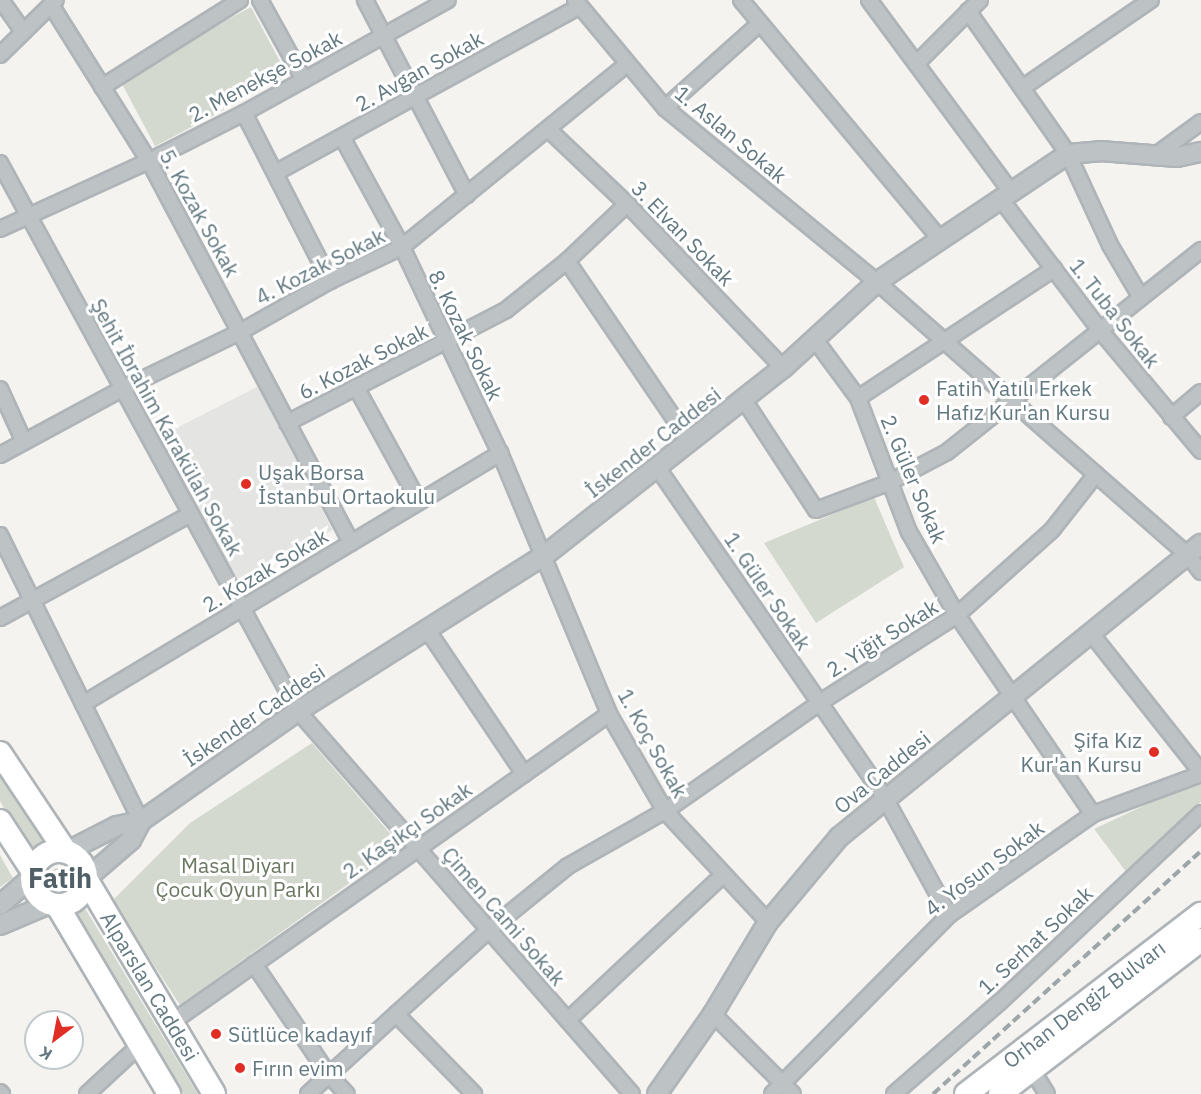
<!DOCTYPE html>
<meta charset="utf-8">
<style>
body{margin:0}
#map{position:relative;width:1201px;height:1094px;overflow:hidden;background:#f4f3f0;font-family:"IBM Plex Sans",sans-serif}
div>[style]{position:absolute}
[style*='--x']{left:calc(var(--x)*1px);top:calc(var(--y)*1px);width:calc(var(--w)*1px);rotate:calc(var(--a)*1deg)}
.built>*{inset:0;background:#e4e5e3;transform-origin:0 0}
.green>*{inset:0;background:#d4d9cf;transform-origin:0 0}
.round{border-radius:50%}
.roads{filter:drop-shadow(2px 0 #aeb4b7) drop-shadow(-2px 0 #aeb4b7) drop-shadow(0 2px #aeb4b7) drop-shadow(0 -2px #aeb4b7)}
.minor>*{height:14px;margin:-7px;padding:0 7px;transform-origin:7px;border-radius:7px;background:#bdc2c4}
.tertiary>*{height:18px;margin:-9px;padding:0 9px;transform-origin:9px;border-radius:9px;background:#bdc2c4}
.primary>*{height:22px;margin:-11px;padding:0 11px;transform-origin:11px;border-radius:11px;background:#fff}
.primary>.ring{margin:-11px;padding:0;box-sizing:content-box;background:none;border:22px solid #fff;border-radius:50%}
.rail>*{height:4px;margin-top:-2px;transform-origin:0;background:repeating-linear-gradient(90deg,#9ca5a8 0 9px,transparent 0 13.5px)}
.dots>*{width:16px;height:16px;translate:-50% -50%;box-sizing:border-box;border:3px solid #fff;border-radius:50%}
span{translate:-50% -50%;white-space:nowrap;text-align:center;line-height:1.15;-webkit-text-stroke:6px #fff;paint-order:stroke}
.street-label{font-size:21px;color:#637981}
.poi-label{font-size:21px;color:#637981}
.left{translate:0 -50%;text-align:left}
.right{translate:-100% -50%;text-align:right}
.park-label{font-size:21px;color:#6a7862}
.district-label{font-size:27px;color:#516066;font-weight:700}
.north{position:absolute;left:24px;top:1010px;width:60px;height:60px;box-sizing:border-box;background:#fff;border:2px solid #c1c9cd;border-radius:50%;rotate:212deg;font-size:16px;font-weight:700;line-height:24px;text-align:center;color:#637981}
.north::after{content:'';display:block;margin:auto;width:21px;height:27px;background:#e02e24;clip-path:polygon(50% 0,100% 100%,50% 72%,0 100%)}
</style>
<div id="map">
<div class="built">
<div style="left:259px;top:386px;width:162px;height:112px;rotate:63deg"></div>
</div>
<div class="green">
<div style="left:251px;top:7px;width:78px;height:150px;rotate:62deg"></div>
<div style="clip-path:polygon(874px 497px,904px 567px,816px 623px,764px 543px)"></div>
<div style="clip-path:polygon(312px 743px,401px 846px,180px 1005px,112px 901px,190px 823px)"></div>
<div style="clip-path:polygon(0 775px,48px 846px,32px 856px,0 801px)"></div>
<div style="clip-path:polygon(1196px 781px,1201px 785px,1201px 802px,1127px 873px,1094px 829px)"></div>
<div style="clip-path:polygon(0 855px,13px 878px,0 887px)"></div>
<div class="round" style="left:49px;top:868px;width:18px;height:18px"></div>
<div style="clip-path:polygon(83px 905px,143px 1004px,198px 1094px,184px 1094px,70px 913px)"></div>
</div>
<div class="roads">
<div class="minor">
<div style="--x:1;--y:0;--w:38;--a:55"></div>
<div style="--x:260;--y:0;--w:91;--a:61.2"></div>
<div style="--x:365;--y:0;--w:220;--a:62.4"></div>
<div style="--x:575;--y:0;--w:141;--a:50.2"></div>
<div style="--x:665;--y:108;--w:274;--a:39.4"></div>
<div style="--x:877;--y:282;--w:412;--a:41.3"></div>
<div style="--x:1187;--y:554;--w:23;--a:52"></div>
<div style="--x:741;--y:0;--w:310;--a:50.2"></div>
<div style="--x:869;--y:0;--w:239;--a:53.5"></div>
<div style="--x:51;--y:5;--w:184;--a:57.9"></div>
<div style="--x:149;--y:161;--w:432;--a:62.1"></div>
<div style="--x:968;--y:11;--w:174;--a:55"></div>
<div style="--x:1068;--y:154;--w:100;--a:65.2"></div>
<div style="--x:1110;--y:245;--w:59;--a:59.5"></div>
<div style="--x:0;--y:55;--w:78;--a:-44.5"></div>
<div style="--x:917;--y:63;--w:89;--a:-45"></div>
<div style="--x:102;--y:87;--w:163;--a:-32.2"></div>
<div style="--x:1022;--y:88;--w:156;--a:-34.3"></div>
<div style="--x:665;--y:108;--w:127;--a:-41.8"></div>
<div style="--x:244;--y:113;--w:189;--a:62.9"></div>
<div style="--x:549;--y:130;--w:108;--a:43.5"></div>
<div style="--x:627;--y:204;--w:226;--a:46.4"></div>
<div style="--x:342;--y:137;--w:125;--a:61.4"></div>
<div style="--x:402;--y:247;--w:228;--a:64.6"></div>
<div style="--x:500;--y:453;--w:283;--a:67.3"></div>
<div style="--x:609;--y:714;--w:112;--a:60"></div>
<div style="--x:665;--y:811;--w:151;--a:47.1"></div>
<div style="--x:1153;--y:157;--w:59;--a:-36.1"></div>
<div style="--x:0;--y:163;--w:624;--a:61.46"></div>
<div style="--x:298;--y:711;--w:508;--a:48.91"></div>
<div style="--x:277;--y:172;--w:345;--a:-28.7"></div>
<div style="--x:1000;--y:198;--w:164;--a:52.9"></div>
<div style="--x:1099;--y:329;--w:159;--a:50.1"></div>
<div style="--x:0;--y:229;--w:164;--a:-24.5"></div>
<div style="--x:149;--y:161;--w:106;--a:-26.8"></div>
<div style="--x:244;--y:113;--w:233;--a:-29"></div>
<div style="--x:567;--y:261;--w:219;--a:55.8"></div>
<div style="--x:816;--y:341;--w:71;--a:53.6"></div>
<div style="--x:858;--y:398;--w:143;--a:69.2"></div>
<div style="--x:909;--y:532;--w:96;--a:60"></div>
<div style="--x:957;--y:615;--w:241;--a:55.7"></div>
<div style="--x:356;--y:387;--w:131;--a:61.3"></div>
<div style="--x:0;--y:389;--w:58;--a:65.6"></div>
<div style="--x:858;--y:398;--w:235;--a:-33.4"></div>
<div style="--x:744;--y:400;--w:131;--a:56.8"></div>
<div style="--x:816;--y:510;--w:77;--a:-20.6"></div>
<div style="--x:888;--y:483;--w:67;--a:-27.7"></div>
<div style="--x:947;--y:452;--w:325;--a:-38.5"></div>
<div style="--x:1171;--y:417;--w:39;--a:-40"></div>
<div style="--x:287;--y:423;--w:246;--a:-27.3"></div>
<div style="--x:506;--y:310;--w:78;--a:-38.8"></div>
<div style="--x:567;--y:261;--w:83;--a:-43.5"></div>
<div style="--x:0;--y:455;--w:139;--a:-28.4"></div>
<div style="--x:122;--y:389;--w:131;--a:-25.8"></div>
<div style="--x:240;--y:332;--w:103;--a:-29.5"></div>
<div style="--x:330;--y:281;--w:80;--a:-25.3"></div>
<div style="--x:402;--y:247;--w:289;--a:-39.1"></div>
<div style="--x:657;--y:467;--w:402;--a:55.4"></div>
<div style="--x:885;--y:798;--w:133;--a:61.3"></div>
<div style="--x:0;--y:535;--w:319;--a:63.8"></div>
<div style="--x:0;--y:618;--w:217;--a:-28.6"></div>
<div style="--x:426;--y:628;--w:176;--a:56.1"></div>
<div style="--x:1090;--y:632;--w:179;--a:51.6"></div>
<div style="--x:83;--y:704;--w:487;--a:-31"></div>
<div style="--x:254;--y:964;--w:134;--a:56"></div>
<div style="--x:329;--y:1075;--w:26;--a:47"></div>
<div style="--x:396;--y:1014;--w:112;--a:45.7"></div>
<div style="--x:713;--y:1014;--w:113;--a:45"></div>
<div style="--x:568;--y:1020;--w:211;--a:-43.1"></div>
<div style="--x:171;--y:1023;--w:536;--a:-35.2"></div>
<div style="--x:1032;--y:1070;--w:28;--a:58"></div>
<div style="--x:0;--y:1092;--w:3;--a:45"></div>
<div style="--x:87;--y:1094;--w:72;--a:-42.8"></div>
<div style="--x:308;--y:1094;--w:244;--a:-42.2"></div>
<div style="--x:489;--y:930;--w:102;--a:-39"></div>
<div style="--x:568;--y:866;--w:112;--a:-29.6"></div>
<div style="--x:665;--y:811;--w:188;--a:-35"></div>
<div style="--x:819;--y:703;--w:164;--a:-32.5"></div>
<div style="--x:957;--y:615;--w:127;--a:-41.8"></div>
<div style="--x:1052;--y:530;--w:71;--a:-51.8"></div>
<div style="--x:772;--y:1094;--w:252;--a:-45.3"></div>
<div style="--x:949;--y:915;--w:176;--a:-35"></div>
<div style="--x:1093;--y:814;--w:115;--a:-20.3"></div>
<div style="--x:894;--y:1094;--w:140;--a:-41"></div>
<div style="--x:1000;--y:1002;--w:276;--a:-43.2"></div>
</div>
<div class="tertiary">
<div style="--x:66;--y:852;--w:57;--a:-27"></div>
<div style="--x:117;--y:826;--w:25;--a:-12"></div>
<div style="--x:141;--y:821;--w:192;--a:-35"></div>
<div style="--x:298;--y:711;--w:292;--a:-32.3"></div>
<div style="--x:545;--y:555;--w:303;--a:-38.2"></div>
<div style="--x:783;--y:368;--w:127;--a:-42.5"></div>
<div style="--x:877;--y:282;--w:230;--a:-33.8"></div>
<div style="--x:1068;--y:154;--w:32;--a:-5"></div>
<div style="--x:1100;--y:151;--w:77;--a:4.5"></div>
<div style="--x:1177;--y:157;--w:25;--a:-12"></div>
<div style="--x:86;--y:879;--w:60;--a:-40.9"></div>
<div style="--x:131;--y:840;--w:21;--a:-62"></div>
<div style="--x:0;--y:905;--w:41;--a:-41.1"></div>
<div style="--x:0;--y:925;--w:53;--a:-23.2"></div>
<div style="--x:657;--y:1094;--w:98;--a:-55"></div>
<div style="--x:713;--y:1014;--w:107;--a:-59.1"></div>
<div style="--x:768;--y:922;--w:111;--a:-50.1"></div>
<div style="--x:839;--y:837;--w:466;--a:-39"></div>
</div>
<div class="primary">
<div style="--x:0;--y:753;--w:119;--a:56.3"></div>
<div style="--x:0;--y:821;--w:59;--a:56.9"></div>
<div class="ring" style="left:32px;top:851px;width:32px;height:32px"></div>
<div style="--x:86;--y:879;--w:250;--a:59.2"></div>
<div style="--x:57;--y:905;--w:220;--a:59.3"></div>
<div style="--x:966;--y:1094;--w:296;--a:-37.5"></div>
<div style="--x:1000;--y:1094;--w:253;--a:-37.5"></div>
</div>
</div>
<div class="rail">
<div style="--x:933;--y:1094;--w:362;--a:-42.2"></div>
</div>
<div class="dots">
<div style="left:924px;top:400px;background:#e02e24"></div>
<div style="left:246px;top:484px;background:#e02e24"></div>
<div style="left:1154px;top:752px;background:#e02e24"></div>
<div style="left:216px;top:1034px;background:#e02e24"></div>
<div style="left:240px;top:1068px;background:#e02e24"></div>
</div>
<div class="street-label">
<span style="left:419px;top:71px;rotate:-29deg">2. Avgan Sokak</span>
<span style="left:265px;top:76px;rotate:-28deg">2. Menekşe Sokak</span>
<span style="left:731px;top:134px;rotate:40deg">1. Aslan Sokak</span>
<span style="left:200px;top:213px;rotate:61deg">5. Kozak Sokak</span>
<span style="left:683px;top:233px;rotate:46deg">3. Elvan Sokak</span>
<span style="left:320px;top:266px;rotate:-27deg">4. Kozak Sokak</span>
<span style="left:1115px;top:313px;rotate:52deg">1. Tuba Sokak</span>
<span style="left:466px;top:335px;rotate:64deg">8. Kozak Sokak</span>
<span style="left:363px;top:361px;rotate:-27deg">6. Kozak Sokak</span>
<span style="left:167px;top:427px;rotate:61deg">Şehit İbrahim Karakülah Sokak</span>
<span style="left:653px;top:442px;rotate:-38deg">İskender Caddesi</span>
<span style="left:914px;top:479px;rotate:67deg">2. Güler Sokak</span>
<span style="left:265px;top:570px;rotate:-31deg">2. Kozak Sokak</span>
<span style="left:768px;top:591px;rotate:56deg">1. Güler Sokak</span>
<span style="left:882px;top:638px;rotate:-32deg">2. Yiğit Sokak</span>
<span style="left:254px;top:715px;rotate:-34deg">İskender Caddesi</span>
<span style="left:653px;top:743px;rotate:61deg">1. Koç Sokak</span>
<span style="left:882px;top:772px;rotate:-39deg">Ova Caddesi</span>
<span style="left:407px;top:830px;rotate:-35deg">2. Kaşıkçı Sokak</span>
<span style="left:984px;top:868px;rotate:-37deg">4. Yosun Sokak</span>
<span style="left:504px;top:916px;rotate:49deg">Çimen Cami Sokak</span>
<span style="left:1035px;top:940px;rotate:-43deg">1. Serhat Sokak</span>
<span style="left:150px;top:986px;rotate:59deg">Alparslan Caddesi</span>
<span style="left:1084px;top:1004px;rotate:-37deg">Orhan Dengiz Bulvarı</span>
</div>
<div class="poi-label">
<span class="left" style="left:936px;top:400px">Fatih Yatılı Erkek<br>Hafız Kur'an Kursu</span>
<span class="left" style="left:258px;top:484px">Uşak Borsa<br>İstanbul Ortaokulu</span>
<span class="right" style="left:1142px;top:752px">Şifa Kız<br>Kur'an Kursu</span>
<span class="left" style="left:228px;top:1034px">Sütlüce kadayıf</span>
<span class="left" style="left:252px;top:1068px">Fırın evim</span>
</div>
<div class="park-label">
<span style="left:238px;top:877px">Masal Diyarı<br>Çocuk Oyun Parkı</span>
</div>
<div class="district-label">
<span style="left:60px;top:878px">Fatih</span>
</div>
<div class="north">K</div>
</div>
